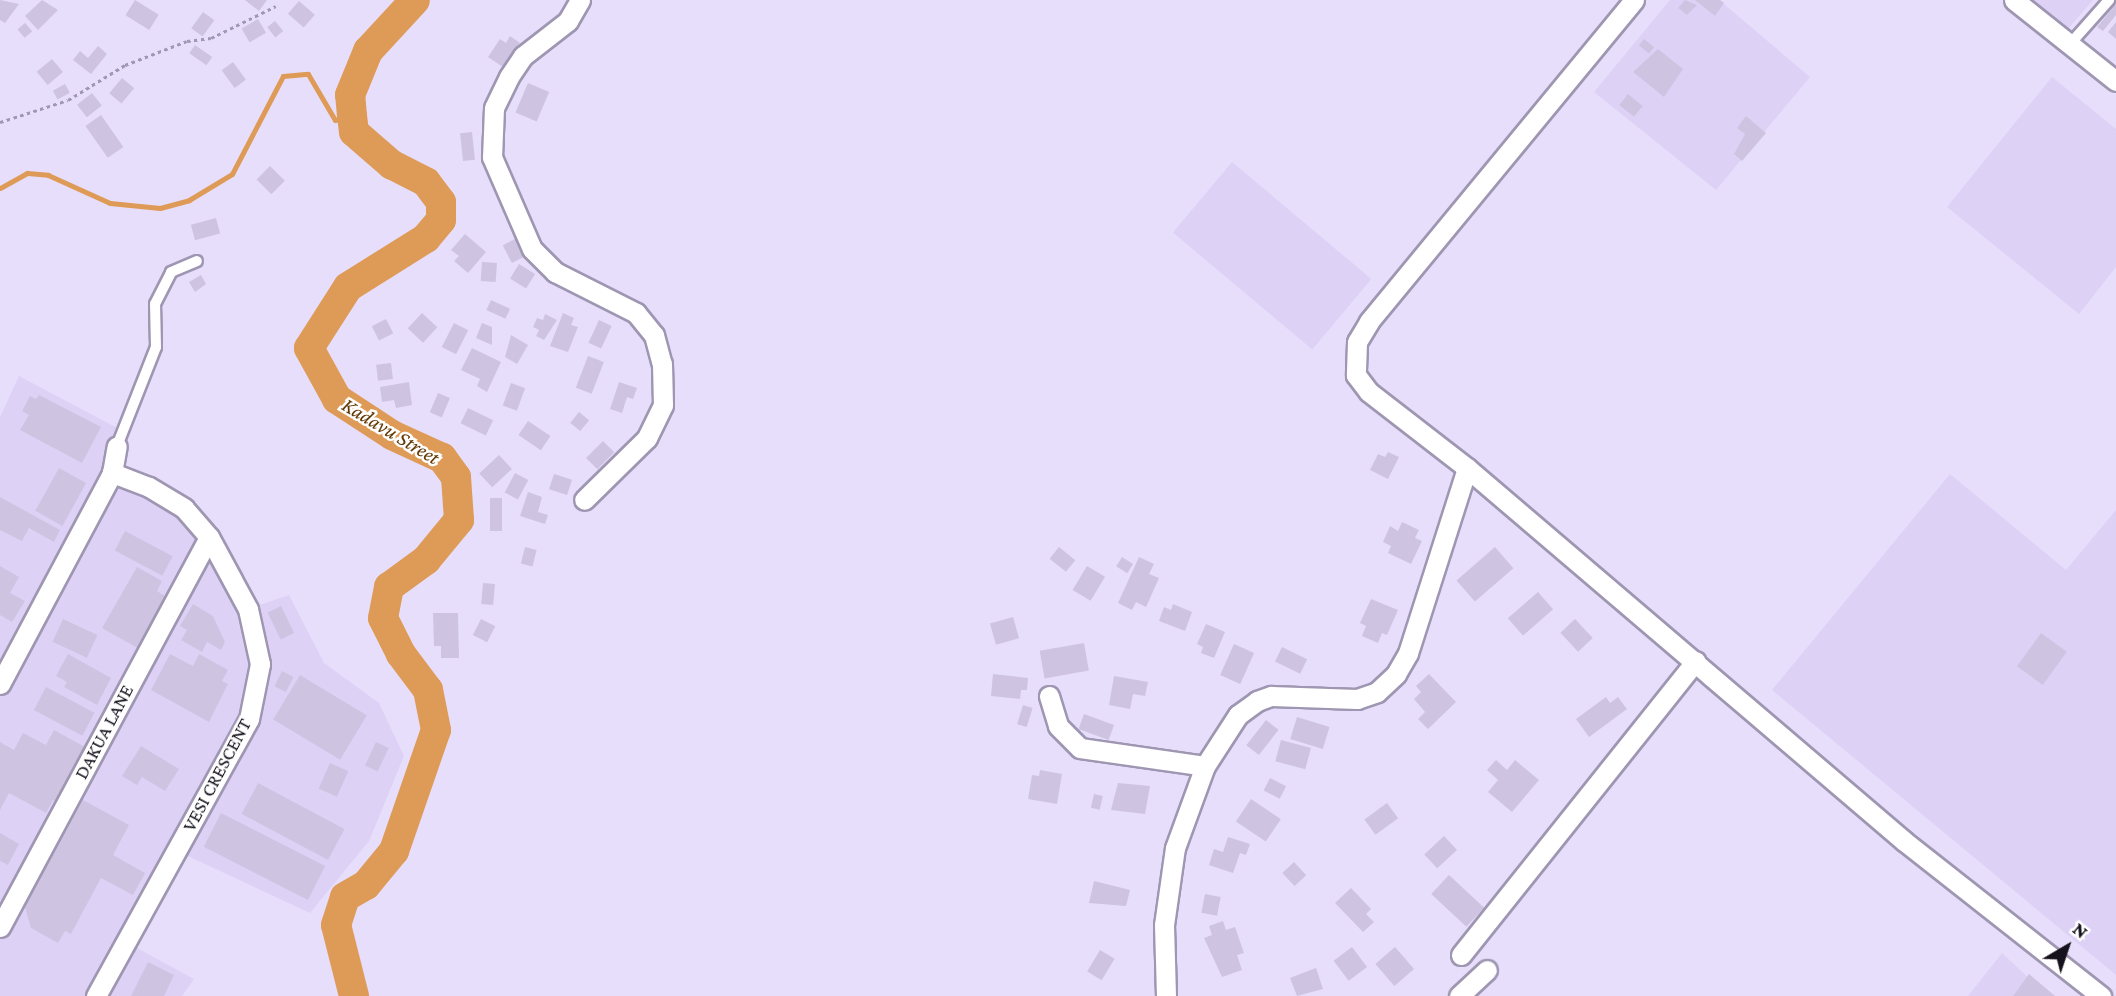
<!DOCTYPE html>
<style>
body{margin:0}
#map{position:relative;width:2116px;height:996px;overflow:hidden;background:#e7defc;font-family:"Crimson Pro",serif}
div>[style]{position:absolute}
[style*='--x']{left:calc(var(--x)*1px);top:calc(var(--y)*1px);width:calc(var(--w)*1px);rotate:calc(var(--a)*1deg)}
.built>*{inset:0;background:#ddd1f6;transform-origin:0 0}
.stream>*{height:5px;margin:-2.5px;padding:0 2.5px;transform-origin:2.5px;border-radius:2.5px;background:#de9b57}
.river>*{height:30px;margin:-15px;padding:0 15px;transform-origin:15px;border-radius:15px;background:#de9b57}
.building>*{inset:0;background:#cec4e2;transform-origin:0 0}
.path>*{height:2.5px;margin-top:-1.25px;transform-origin:0;background:repeating-linear-gradient(90deg,#9f98b0 0 3.5px,transparent 0 7px)}
.roads{filter:drop-shadow(2px 0 #9f96b2) drop-shadow(-2px 0 #9f96b2) drop-shadow(0 2px #9f96b2) drop-shadow(0 -2px #9f96b2)}
.service>*{height:10px;margin:-5px;padding:0 5px;transform-origin:5px;border-radius:5px;background:#fff}
.minor>*{height:19px;margin:-9.5px;padding:0 9.5px;transform-origin:9.5px;border-radius:9.5px;background:#fff}
span{translate:-50% -50%;white-space:nowrap;text-align:center;line-height:1.15;-webkit-text-stroke:5px #fff;paint-order:stroke}
.street-label{font-size:19px;color:#15121c}
.water-label{font-size:21px;color:#623700;font-style:italic}
.north{position:absolute;left:2032px;top:912px;width:70px;height:70px;-webkit-text-stroke:5px #fff;paint-order:stroke;rotate:39deg;font-size:19px;font-weight:700;line-height:28px;text-align:center;color:#15121c}
.north::after{content:'';display:block;margin:auto;width:24px;height:32px;background:#15121c;clip-path:polygon(50% 0,100% 100%,50% 72%,0 100%)}
</style>
<div id="map">
<div class="built">
<div style="clip-path:polygon(1670px 0,1719px 0,1810px 77px,1716px 190px,1594px 92px)"></div>
<div style="clip-path:polygon(2032px 0,2093px 0,2067px 30px)"></div>
<div style="clip-path:polygon(2052px 77px,2116px 129px,2116px 267px,2079px 314px,1947px 207px)"></div>
<div style="left:1232px;top:162px;width:182px;height:92px;rotate:40deg"></div>
<div style="clip-path:polygon(19px 376px,123px 431px,112px 473px,184px 508px,248px 609px,289px 595px,324px 663px,379px 703px,404px 756px,369px 841px,310px 913px,177px 851px,126px 942px,194px 979px,182px 996px,0 996px,0 417px)"></div>
<div style="clip-path:polygon(1950px 474px,2066px 570px,2116px 510px,2116px 975px,1772px 690px)"></div>
<div style="clip-path:polygon(2002px 953px,2048px 996px,1968px 996px)"></div>
</div>
<div class="stream">
<div style="--x:0;--y:188;--w:31;--a:-29"></div>
<div style="--x:27;--y:173;--w:21;--a:5"></div>
<div style="--x:48;--y:175;--w:68;--a:24.3"></div>
<div style="--x:110;--y:203;--w:50;--a:5.7"></div>
<div style="--x:160;--y:208;--w:30;--a:-15"></div>
<div style="--x:189;--y:200;--w:50;--a:-31.2"></div>
<div style="--x:232;--y:174;--w:110;--a:-62.5"></div>
<div style="--x:283;--y:76;--w:25;--a:-5"></div>
<div style="--x:308;--y:74;--w:53;--a:59.6"></div>
<div style="--x:335;--y:120;--w:17;--a:-13"></div>
</div>
<div class="river">
<div style="--x:354;--y:996;--w:73;--a:-104.2"></div>
<div style="--x:336;--y:925;--w:29;--a:-72"></div>
<div style="--x:345;--y:897;--w:24;--a:-30"></div>
<div style="--x:366;--y:885;--w:44;--a:-50.5"></div>
<div style="--x:394;--y:851;--w:128;--a:-70.9"></div>
<div style="--x:436;--y:730;--w:41;--a:-101.3"></div>
<div style="--x:428;--y:690;--w:45;--a:-126.9"></div>
<div style="--x:401;--y:654;--w:40;--a:-116.6"></div>
<div style="--x:383;--y:618;--w:32;--a:-79"></div>
<div style="--x:389;--y:587;--w:46;--a:-36.1"></div>
<div style="--x:426;--y:560;--w:52;--a:-50.5"></div>
<div style="--x:459;--y:520;--w:43;--a:-94"></div>
<div style="--x:456;--y:477;--w:24;--a:-126"></div>
<div style="--x:442;--y:458;--w:55;--a:-155.3"></div>
<div style="--x:392;--y:435;--w:66;--a:-146.8"></div>
<div style="--x:337;--y:399;--w:58;--a:-118.8"></div>
<div style="--x:309;--y:348;--w:72;--a:-57.4"></div>
<div style="--x:348;--y:287;--w:92;--a:-32.1"></div>
<div style="--x:426;--y:238;--w:23;--a:-50"></div>
<div style="--x:441;--y:220;--w:18;--a:-90"></div>
<div style="--x:441;--y:202;--w:25;--a:-127"></div>
<div style="--x:426;--y:182;--w:38;--a:-153"></div>
<div style="--x:392;--y:165;--w:50;--a:-139"></div>
<div style="--x:354;--y:132;--w:16;--a:-97"></div>
<div style="--x:352;--y:116;--w:21;--a:-95"></div>
<div style="--x:350;--y:95;--w:48;--a:-67.8"></div>
<div style="--x:368;--y:51;--w:69;--a:-47.3"></div>
</div>
<div class="building">
<div style="clip-path:polygon(0 0,19px 4px,5px 23px,0 20px)"></div>
<div style="clip-path:polygon(42px 0,58px 10px,38px 30px,25px 16px)"></div>
<div style="left:135px;top:0;width:28px;height:18px;rotate:32deg"></div>
<div style="clip-path:polygon(245px 0,267px 0,259px 11px)"></div>
<div style="clip-path:polygon(1685px 0,1697px 5px,1687px 15px,1678px 8px)"></div>
<div style="clip-path:polygon(1695px 0,1720px 0,1724px 3px,1715px 16px)"></div>
<div style="left:299px;top:1px;width:21px;height:17px;rotate:41deg"></div>
<div style="clip-path:polygon(2116px 4px,2116px 15px,2103px 31px,2097px 27px)"></div>
<div style="left:203px;top:12px;width:14px;height:20px;rotate:36deg"></div>
<div style="left:258px;top:19px;width:16px;height:19px;rotate:60deg"></div>
<div style="left:275px;top:21px;width:13px;height:10px;rotate:51deg"></div>
<div style="clip-path:polygon(2116px 22px,2116px 39px,2108px 32px)"></div>
<div style="left:25px;top:23px;width:11px;height:10px;rotate:49deg"></div>
<div style="clip-path:polygon(510px 36px,520px 43px,503px 67px,488px 57px,500px 39px,506px 43px)"></div>
<div style="left:1644px;top:39px;width:13px;height:8px;rotate:39deg"></div>
<div style="left:195px;top:45px;width:21px;height:10px;rotate:35deg"></div>
<div style="clip-path:polygon(98px 46px,107px 54px,91px 74px,73px 60px,80px 51px,88px 58px)"></div>
<div style="clip-path:polygon(1658px 49px,1683px 69px,1664px 97px,1633px 72px)"></div>
<div style="left:52px;top:59px;width:17px;height:20px;rotate:50deg"></div>
<div style="left:233px;top:62px;width:22px;height:14px;rotate:54deg"></div>
<div style="left:122px;top:78px;width:16px;height:20px;rotate:40deg"></div>
<div style="left:528px;top:83px;width:23px;height:32px;rotate:23deg"></div>
<div style="left:65px;top:84px;width:10px;height:14px;rotate:61deg"></div>
<div style="left:92px;top:93px;width:16px;height:19px;rotate:52deg"></div>
<div style="left:1628px;top:94px;width:19px;height:14px;rotate:39deg"></div>
<div style="left:101px;top:115px;width:39px;height:19px;rotate:55deg"></div>
<div style="clip-path:polygon(1746px 116px,1766px 133px,1742px 161px,1734px 154px,1745px 134px,1737px 128px)"></div>
<div style="left:472px;top:132px;width:28px;height:12px;rotate:84deg"></div>
<div style="left:270px;top:166px;width:21px;height:19px;rotate:45deg"></div>
<div style="left:216px;top:218px;width:16px;height:26px;rotate:75deg"></div>
<div style="clip-path:polygon(465px 234px,486px 252px,468px 273px,454px 261px,459px 256px,451px 250px)"></div>
<div style="left:517px;top:238px;width:20px;height:16px;rotate:63deg"></div>
<div style="left:482px;top:262px;width:15px;height:19px;rotate:4deg"></div>
<div style="left:519px;top:264px;width:19px;height:17px;rotate:32deg"></div>
<div style="clip-path:polygon(201px 275px,206px 284px,195px 292px,189px 282px)"></div>
<div style="left:491px;top:300px;width:21px;height:11px;rotate:25deg"></div>
<div style="left:422px;top:313px;width:21px;height:21px;rotate:43deg"></div>
<div style="clip-path:polygon(563px 313px,574px 318px,571px 325px,578px 327px,568px 352px,550px 346px)"></div>
<div style="clip-path:polygon(545px 314px,557px 320px,544px 340px,536px 336px,539px 330px,533px 327px,537px 318px,543px 320px)"></div>
<div style="left:386px;top:319px;width:16px;height:16px;rotate:63deg"></div>
<div style="left:599px;top:320px;width:14px;height:25px;rotate:25deg"></div>
<div style="left:454px;top:323px;width:16px;height:27px;rotate:27deg"></div>
<div style="clip-path:polygon(482px 323px,492px 327px,492px 345px,476px 338px)"></div>
<div style="clip-path:polygon(511px 335px,528px 345px,517px 364px,505px 357px)"></div>
<div style="clip-path:polygon(472px 348px,501px 362px,487px 392px,477px 386px,480px 379px,461px 370px)"></div>
<div style="left:588px;top:356px;width:17px;height:34px;rotate:21deg"></div>
<div style="left:391px;top:363px;width:16px;height:15px;rotate:83deg"></div>
<div style="clip-path:polygon(409px 382px,412px 405px,396px 408px,394px 400px,382px 402px,380px 387px)"></div>
<div style="clip-path:polygon(619px 382px,637px 388px,633px 399px,627px 397px,622px 413px,610px 409px)"></div>
<div style="left:511px;top:383px;width:15px;height:24px;rotate:20deg"></div>
<div style="left:438px;top:393px;width:13px;height:21px;rotate:23deg"></div>
<div style="clip-path:polygon(39px 395px,101px 427px,82px 463px,20px 430px,29px 415px,22px 411px,30px 396px,36px 399px)"></div>
<div style="left:468px;top:408px;width:28px;height:17px;rotate:26deg"></div>
<div style="left:579px;top:412px;width:13px;height:14px;rotate:39deg"></div>
<div style="left:528px;top:421px;width:27px;height:17px;rotate:34deg"></div>
<div style="left:603px;top:441px;width:16px;height:24px;rotate:45deg"></div>
<div style="clip-path:polygon(1388px 452px,1399px 457px,1388px 479px,1370px 470px,1378px 454px,1385px 457px)"></div>
<div style="left:499px;top:455px;width:19px;height:27px;rotate:47deg"></div>
<div style="left:59px;top:468px;width:31px;height:49px;rotate:29deg"></div>
<div style="left:515px;top:473px;width:15px;height:22px;rotate:28deg"></div>
<div style="left:554px;top:474px;width:19px;height:16px;rotate:18deg"></div>
<div style="clip-path:polygon(528px 492px,542px 497px,538px 512px,548px 515px,545px 524px,520px 516px)"></div>
<div style="clip-path:polygon(0 497px,60px 530px,54px 542px,29px 528px,22px 541px,0 530px)"></div>
<div style="left:490px;top:498px;width:12px;height:33px"></div>
<div style="clip-path:polygon(1402px 522px,1419px 530px,1415px 538px,1422px 541px,1411px 564px,1388px 553px,1391px 546px,1383px 542px,1390px 526px,1398px 531px)"></div>
<div style="left:125px;top:531px;width:54px;height:22px;rotate:28deg"></div>
<div style="left:525px;top:547px;width:12px;height:17px;rotate:14deg"></div>
<div style="left:1059px;top:547px;width:21px;height:15px;rotate:39deg"></div>
<div style="left:1495px;top:547px;width:28px;height:51px;rotate:49deg"></div>
<div style="left:1122px;top:557px;width:13px;height:11px;rotate:32deg"></div>
<div style="clip-path:polygon(1139px 557px,1154px 564px,1149px 574px,1159px 578px,1146px 607px,1136px 602px,1132px 610px,1118px 603px)"></div>
<div style="clip-path:polygon(0 566px,19px 577px,10px 593px,25px 601px,12px 622px,0 615px)"></div>
<div style="left:1087px;top:566px;width:21px;height:28px;rotate:31deg"></div>
<div style="clip-path:polygon(137px 567px,162px 581px,157px 591px,165px 596px,141px 650px,102px 628px)"></div>
<div style="left:483px;top:583px;width:12px;height:21px;rotate:5deg"></div>
<div style="left:1538px;top:592px;width:23px;height:40px;rotate:49deg"></div>
<div style="clip-path:polygon(1371px 599px,1398px 610px,1387px 635px,1382px 633px,1378px 643px,1362px 636px,1366px 626px,1360px 623px)"></div>
<div style="clip-path:polygon(193px 604px,213px 616px,225px 642px,221px 650px,207px 642px,202px 652px,181px 640px,187px 630px,180px 626px)"></div>
<div style="clip-path:polygon(1173px 604px,1192px 612px,1185px 631px,1159px 621px,1164px 607px,1171px 610px)"></div>
<div style="left:281px;top:606px;width:30px;height:15px;rotate:64deg"></div>
<div style="clip-path:polygon(433px 613px,458px 613px,459px 658px,441px 658px,441px 646px,434px 646px)"></div>
<div style="left:1013px;top:617px;width:22px;height:24px;rotate:74deg"></div>
<div style="left:63px;top:619px;width:38px;height:25px;rotate:25deg"></div>
<div style="left:481px;top:619px;width:16px;height:18px;rotate:27deg"></div>
<div style="left:1575px;top:619px;width:26px;height:20px;rotate:47deg"></div>
<div style="clip-path:polygon(1206px 624px,1225px 632px,1214px 658px,1201px 653px,1203px 647px,1197px 644px)"></div>
<div style="left:2041px;top:633px;width:32px;height:41px;rotate:36deg"></div>
<div style="left:1084px;top:643px;width:28px;height:45px;rotate:80deg"></div>
<div style="left:1234px;top:644px;width:22px;height:34px;rotate:24deg"></div>
<div style="left:1282px;top:647px;width:28px;height:16px;rotate:26deg"></div>
<div style="clip-path:polygon(68px 654px,111px 678px,97px 705px,64px 687px,67px 682px,56px 676px)"></div>
<div style="clip-path:polygon(170px 654px,193px 666px,199px 654px,228px 670px,222px 681px,228px 684px,209px 722px,151px 690px)"></div>
<div style="left:282px;top:671px;width:13px;height:17px;rotate:27deg"></div>
<div style="clip-path:polygon(993px 674px,1028px 678px,1027px 690px,1021px 690px,1020px 699px,991px 696px)"></div>
<div style="clip-path:polygon(1429px 674px,1456px 702px,1428px 729px,1418px 719px,1425px 712px,1414px 699px,1421px 692px,1416px 686px)"></div>
<div style="left:300px;top:675px;width:78px;height:52px;rotate:31deg"></div>
<div style="clip-path:polygon(1114px 676px,1148px 682px,1145px 696px,1133px 694px,1130px 709px,1109px 705px)"></div>
<div style="left:46px;top:687px;width:55px;height:26px;rotate:28deg"></div>
<div style="clip-path:polygon(1606px 697px,1610px 703px,1618px 697px,1627px 709px,1589px 737px,1576px 719px)"></div>
<div style="left:1023px;top:705px;width:10px;height:20px;rotate:17deg"></div>
<div style="left:1084px;top:714px;width:32px;height:16px;rotate:20deg"></div>
<div style="left:1297px;top:717px;width:34px;height:23px;rotate:17deg"></div>
<div style="left:1266px;top:720px;width:16px;height:32px;rotate:38deg"></div>
<div style="clip-path:polygon(54px 730px,85px 747px,59px 804px,53px 800px,46px 813px,9px 793px,0 810px,0 742px,14px 750px,23px 733px,46px 745px)"></div>
<div style="left:1281px;top:740px;width:31px;height:22px;rotate:15deg"></div>
<div style="left:376px;top:742px;width:14px;height:26px;rotate:25deg"></div>
<div style="clip-path:polygon(141px 746px,179px 769px,165px 791px,142px 777px,137px 785px,122px 776px)"></div>
<div style="clip-path:polygon(1496px 760px,1507px 770px,1515px 760px,1539px 780px,1512px 812px,1488px 792px,1498px 780px,1487px 770px)"></div>
<div style="left:330px;top:763px;width:20px;height:28px;rotate:24deg"></div>
<div style="clip-path:polygon(1040px 770px,1062px 774px,1057px 804px,1028px 799px,1032px 775px,1039px 776px)"></div>
<div style="left:1270px;top:778px;width:18px;height:14px;rotate:27deg"></div>
<div style="left:258px;top:783px;width:98px;height:35px;rotate:28deg"></div>
<div style="clip-path:polygon(1118px 783px,1150px 786px,1145px 814px,1111px 810px)"></div>
<div style="left:1094px;top:794px;width:9px;height:14px;rotate:13deg"></div>
<div style="left:1251px;top:799px;width:36px;height:27px;rotate:34deg"></div>
<div style="clip-path:polygon(83px 800px,129px 825px,113px 855px,145px 873px,133px 895px,101px 878px,71px 934px,65px 931px,58px 943px,31px 928px,25px 907px)"></div>
<div style="left:1387px;top:803px;width:19px;height:28px;rotate:54deg"></div>
<div style="left:221px;top:813px;width:117px;height:38px;rotate:27deg"></div>
<div style="clip-path:polygon(0 833px,19px 844px,8px 865px,0 861px)"></div>
<div style="left:1444px;top:836px;width:19px;height:27px;rotate:47deg"></div>
<div style="clip-path:polygon(1228px 837px,1250px 844px,1246px 855px,1240px 853px,1233px 873px,1209px 865px,1214px 849px,1223px 852px)"></div>
<div style="left:1294px;top:862px;width:18px;height:16px;rotate:47deg"></div>
<div style="left:1449px;top:875px;width:48px;height:26px;rotate:43deg"></div>
<div style="clip-path:polygon(1094px 881px,1130px 890px,1126px 906px,1089px 903px)"></div>
<div style="clip-path:polygon(1351px 888px,1371px 909px,1366px 914px,1374px 922px,1363px 932px,1335px 903px)"></div>
<div style="left:1205px;top:894px;width:16px;height:19px;rotate:11deg"></div>
<div style="clip-path:polygon(1223px 921px,1226px 930px,1235px 927px,1244px 953px,1237px 955px,1242px 970px,1222px 977px,1204px 938px,1212px 935px,1209px 926px)"></div>
<div style="left:1352px;top:947px;width:25px;height:23px;rotate:53deg"></div>
<div style="left:1395px;top:947px;width:29px;height:26px;rotate:49deg"></div>
<div style="left:1100px;top:950px;width:17px;height:25px;rotate:31deg"></div>
<div style="clip-path:polygon(148px 962px,174px 975px,164px 996px,131px 996px)"></div>
<div style="clip-path:polygon(1316px 968px,1323px 989px,1297px 996px,1290px 978px)"></div>
<div style="clip-path:polygon(2029px 974px,2055px 996px,2013px 996px)"></div>
</div>
<div class="path">
<div style="--x:0;--y:122;--w:71;--a:-17.9"></div>
<div style="--x:68;--y:100;--w:67;--a:-31.6"></div>
<div style="--x:125;--y:65;--w:66;--a:-21.2"></div>
<div style="--x:187;--y:41;--w:24;--a:-7"></div>
<div style="--x:211;--y:38;--w:72;--a:-26.2"></div>
</div>
<div class="roads">
<div class="service">
<div style="--x:2070;--y:44;--w:59;--a:-48.4"></div>
<div style="--x:117;--y:446;--w:106;--a:-68.5"></div>
<div style="--x:156;--y:347;--w:43;--a:-91.3"></div>
<div style="--x:155;--y:304;--w:36;--a:-63"></div>
<div style="--x:171;--y:272;--w:28;--a:-23"></div>
</div>
<div class="minor">
<div style="--x:580;--y:0;--w:24;--a:120"></div>
<div style="--x:568;--y:21;--w:57;--a:142.1"></div>
<div style="--x:523;--y:56;--w:25;--a:124"></div>
<div style="--x:509;--y:77;--w:34;--a:116"></div>
<div style="--x:494;--y:108;--w:49;--a:92.3"></div>
<div style="--x:492;--y:157;--w:100;--a:66.5"></div>
<div style="--x:532;--y:249;--w:33;--a:45"></div>
<div style="--x:555;--y:272;--w:91;--a:26.8"></div>
<div style="--x:636;--y:313;--w:28;--a:51"></div>
<div style="--x:654;--y:335;--w:30;--a:75"></div>
<div style="--x:662;--y:364;--w:41;--a:88.6"></div>
<div style="--x:663;--y:405;--w:37;--a:116"></div>
<div style="--x:647;--y:438;--w:88;--a:135.5"></div>
<div style="--x:1634;--y:0;--w:417;--a:129.5"></div>
<div style="--x:1369;--y:322;--w:23;--a:121"></div>
<div style="--x:1357;--y:342;--w:33;--a:92"></div>
<div style="--x:1356;--y:375;--w:21;--a:53"></div>
<div style="--x:1369;--y:392;--w:124;--a:37.8"></div>
<div style="--x:1467;--y:468;--w:575;--a:40.48"></div>
<div style="--x:1904;--y:841;--w:251;--a:38.2"></div>
<div style="--x:2014;--y:0;--w:130;--a:38.5"></div>
<div style="--x:0;--y:684;--w:239;--a:-62"></div>
<div style="--x:112;--y:473;--w:27;--a:-80"></div>
<div style="--x:1049;--y:696;--w:31;--a:73"></div>
<div style="--x:1058;--y:726;--w:31;--a:45"></div>
<div style="--x:1080;--y:748;--w:126;--a:8.2"></div>
<div style="--x:0;--y:927;--w:442;--a:-61.8"></div>
<div style="--x:1461;--y:955;--w:376;--a:-51.4"></div>
<div style="--x:96;--y:996;--w:316;--a:-61.1"></div>
<div style="--x:249;--y:719;--w:56;--a:-78.7"></div>
<div style="--x:260;--y:664;--w:56;--a:-102.3"></div>
<div style="--x:248;--y:609;--w:82;--a:-118.4"></div>
<div style="--x:209;--y:537;--w:38;--a:-131"></div>
<div style="--x:184;--y:508;--w:41;--a:-149"></div>
<div style="--x:149;--y:487;--w:40;--a:-159"></div>
<div style="--x:1166;--y:996;--w:71;--a:-91.6"></div>
<div style="--x:1164;--y:925;--w:78;--a:-81.9"></div>
<div style="--x:1175;--y:848;--w:87;--a:-69.9"></div>
<div style="--x:1205;--y:766;--w:61;--a:-57.1"></div>
<div style="--x:1238;--y:715;--w:24;--a:-36"></div>
<div style="--x:1257;--y:701;--w:15;--a:-20"></div>
<div style="--x:1271;--y:696;--w:86;--a:2"></div>
<div style="--x:1357;--y:699;--w:21;--a:-19"></div>
<div style="--x:1377;--y:692;--w:26;--a:-43"></div>
<div style="--x:1396;--y:674;--w:24;--a:-60"></div>
<div style="--x:1408;--y:653;--w:194;--a:-72.3"></div>
<div style="--x:1459;--y:996;--w:38;--a:-43"></div>
</div>
</div>
<div class="street-label">
<span style="left:104px;top:732px;rotate:-62deg">DAKUA LANE</span>
<span style="left:217px;top:775px;rotate:-62deg">VESI CRESCENT</span>
</div>
<div class="water-label">
<span style="left:391px;top:431px;rotate:31deg">Kadavu Street</span>
</div>
<div class="north">N</div>
</div>
